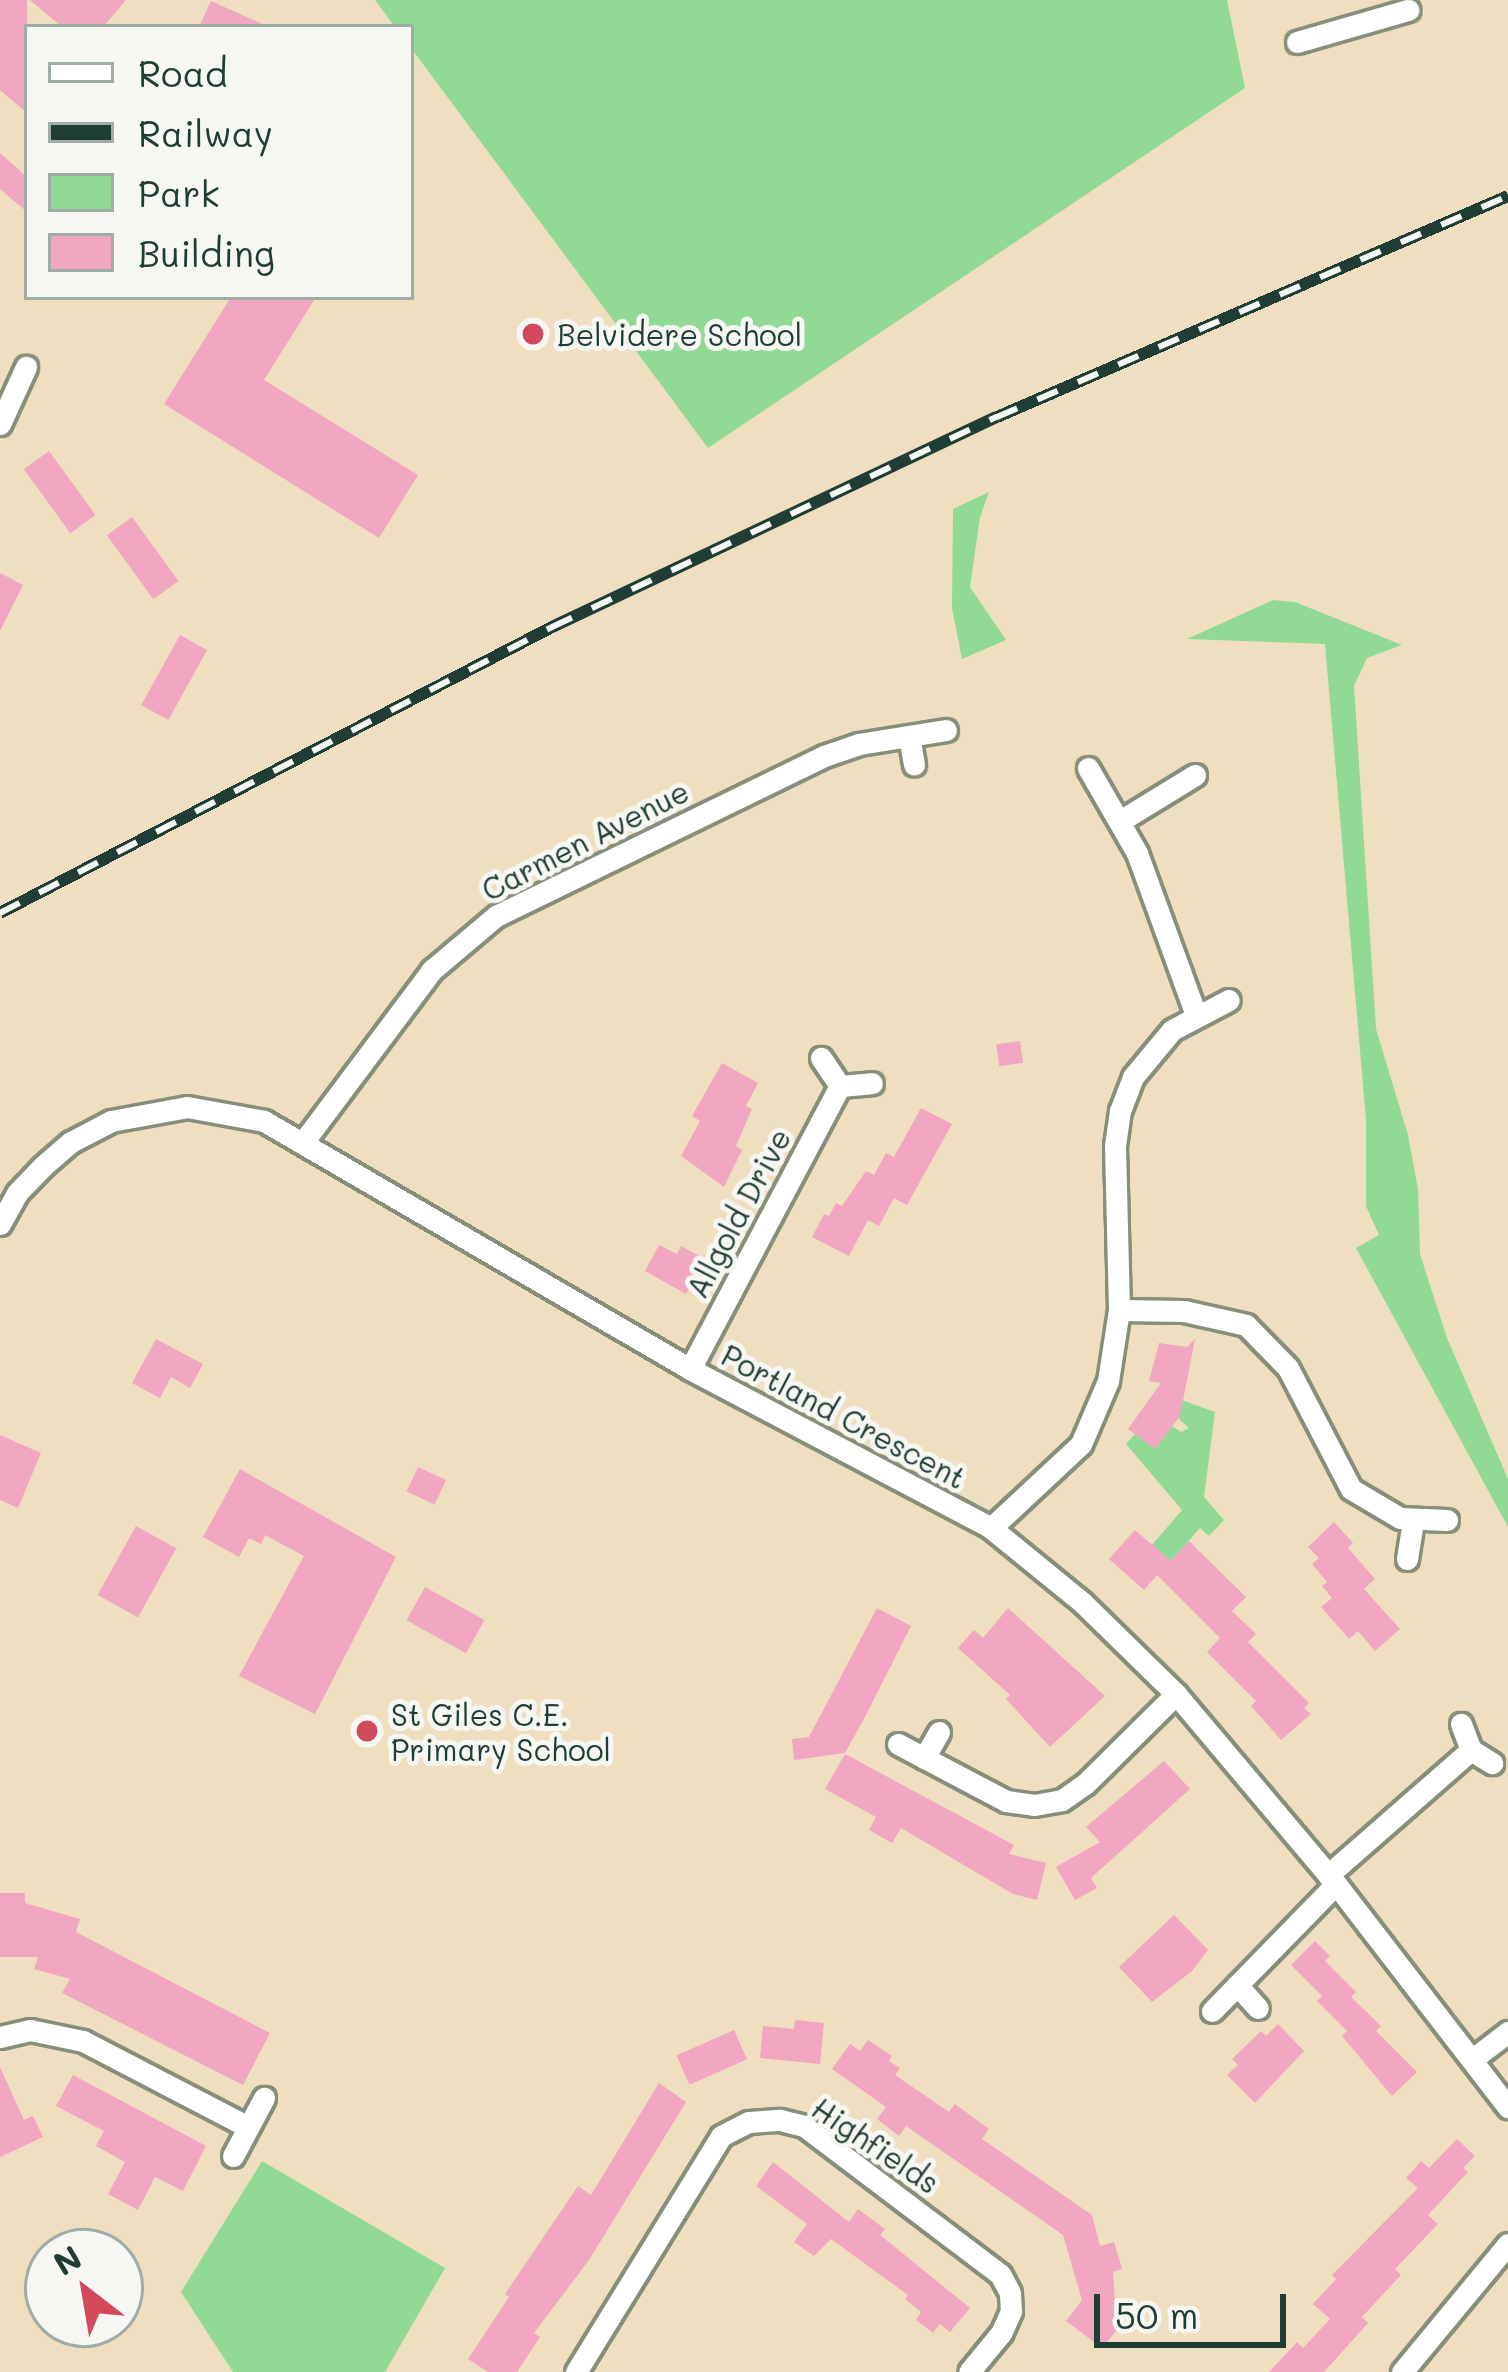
<!DOCTYPE html>
<style>
body{margin:0}
#map{position:relative;width:1508px;height:2372px;overflow:hidden;background:#efdfc0;font-family:Mali,sans-serif}
div>[style]{position:absolute}
[style*='--x']{left:calc(var(--x)*1px);top:calc(var(--y)*1px);width:calc(var(--w)*1px);rotate:calc(var(--a)*1deg)}
.green>*{inset:0;background:#91da95}
.building>*{inset:0;background:#f1a6c1;transform-origin:0 0}
.roads{filter:drop-shadow(3px 0 #878e7a) drop-shadow(-3px 0 #878e7a) drop-shadow(0 3px #878e7a) drop-shadow(0 -3px #878e7a)}
.minor>*{height:21px;margin:-10.5px;padding:0 10.5px;transform-origin:10.5px;border-radius:10.5px;background:#fff}
.rail>*{height:12px;margin-top:-6px;transform-origin:0;background:repeating-linear-gradient(90deg,#f6f6f2 0 22px,#1f3d34 0 44px);box-sizing:border-box;border-block:3px solid #1f3d34}
.dots>*{width:33px;height:33px;translate:-50% -50%;box-sizing:border-box;border:6px solid #f6f6f2;border-radius:50%}
span{translate:-50% -50%;white-space:nowrap;text-align:center;line-height:1.15;-webkit-text-stroke:10px #f6f6f2;paint-order:stroke}
.poi-label{font-size:30px;color:#1f3d34}
.left{translate:0 -50%;text-align:left}
.street-label{font-size:30px;color:#1f3d34}
.legend{position:absolute;left:24px;top:24px;width:390px;height:276px;box-sizing:border-box;background:#f6f6f2;border:3px solid #a0aca6;margin:0;padding:15px 21px;list-style:none;font-size:36px;color:#1f3d34}
.legend li{display:flex;align-items:center;gap:24px;height:60px}
.legend b{width:60px;border:3px solid #a0aca6}
.north{position:absolute;left:24px;top:2228px;width:120px;height:120px;box-sizing:border-box;background:#f6f6f2;border:3px solid #a0aca6;border-radius:50%;rotate:329deg;font-size:33px;font-weight:700;line-height:48px;text-align:center;color:#1f3d34}
.north::after{content:'';display:block;margin:auto;width:42px;height:54px;background:#d1495b;clip-path:polygon(50% 0,100% 100%,50% 72%,0 100%)}
.scale{position:absolute;left:1094px;top:2294px;width:192px;height:54px;box-sizing:border-box;border:6px solid #1f3d34;border-top:0;padding-left:15px;font-size:36px;line-height:42px;white-space:nowrap;color:#1f3d34;-webkit-text-stroke:9px #f6f6f2;paint-order:stroke}
</style>
<div id="map">
<div class="green">
<div style="clip-path:polygon(375px 0,1227px 0,1245px 88px,708px 448px,411px 48px,411px 27px,395px 27px)"></div>
<div style="clip-path:polygon(989px 492px,980px 517px,970px 587px,1006px 640px,962px 659px,952px 608px,953px 509px)"></div>
<div style="clip-path:polygon(1273px 600px,1295px 602px,1402px 645px,1367px 658px,1354px 686px,1376px 1029px,1408px 1135px,1418px 1189px,1420px 1254px,1447px 1338px,1508px 1479px,1508px 1527px,1356px 1248px,1379px 1235px,1366px 1206px,1366px 1120px,1325px 644px,1187px 639px)"></div>
<div style="clip-path:polygon(1165px 1394px,1215px 1412px,1204px 1497px,1224px 1520px,1209px 1536px,1200px 1528px,1171px 1561px,1152px 1545px,1182px 1510px,1126px 1444px,1135px 1434px,1155px 1449px,1172px 1426px,1181px 1432px,1189px 1428px,1160px 1401px)"></div>
<div style="clip-path:polygon(262px 2161px,445px 2268px,385px 2372px,233px 2372px,181px 2292px)"></div>
</div>
<div class="building">
<div style="clip-path:polygon(0 0,27px 0,27px 113px,0 90px)"></div>
<div style="clip-path:polygon(30px 0,126px 0,103px 27px,62px 27px)"></div>
<div style="clip-path:polygon(211px 1px,269px 27px,199px 27px)"></div>
<div style="clip-path:polygon(0 153px,27px 177px,27px 212px,0 189px)"></div>
<div style="clip-path:polygon(231px 297px,316px 297px,264px 380px,418px 475px,379px 538px,164px 404px)"></div>
<div style="left:49px;top:451px;width:79px;height:31px;rotate:54deg"></div>
<div style="left:132px;top:517px;width:79px;height:31px;rotate:54deg"></div>
<div style="clip-path:polygon(0 573px,23px 585px,0 631px)"></div>
<div style="left:180px;top:635px;width:31px;height:80px;rotate:29deg"></div>
<div style="left:1020px;top:1041px;width:22px;height:24px;rotate:82deg"></div>
<div style="clip-path:polygon(722px 1063px,758px 1083px,746px 1106px,752px 1109px,736px 1146px,742px 1150px,724px 1187px,681px 1156px,700px 1121px,692px 1116px)"></div>
<div style="clip-path:polygon(921px 1108px,952px 1124px,907px 1205px,894px 1198px,879px 1226px,868px 1220px,849px 1256px,812px 1237px,824px 1214px,829px 1216px,836px 1203px,842px 1206px,866px 1171px,874px 1175px,886px 1153px,894px 1157px)"></div>
<div style="clip-path:polygon(659px 1245px,677px 1254px,681px 1246px,705px 1259px,686px 1294px,645px 1271px)"></div>
<div style="clip-path:polygon(156px 1339px,203px 1364px,190px 1388px,171px 1377px,160px 1398px,132px 1383px)"></div>
<div style="clip-path:polygon(1195px 1339px,1180px 1416px,1155px 1449px,1128px 1429px,1161px 1383px,1149px 1381px,1159px 1343px,1187px 1347px)"></div>
<div style="clip-path:polygon(0 1435px,41px 1453px,18px 1508px,0 1500px)"></div>
<div style="left:418px;top:1467px;width:31px;height:27px;rotate:25deg"></div>
<div style="clip-path:polygon(240px 1469px,396px 1557px,315px 1714px,239px 1676px,304px 1556px,265px 1535px,261px 1544px,249px 1538px,239px 1557px,203px 1537px)"></div>
<div style="clip-path:polygon(1334px 1522px,1353px 1543px,1348px 1548px,1375px 1579px,1364px 1589px,1400px 1629px,1375px 1651px,1358px 1631px,1349px 1639px,1321px 1607px,1332px 1598px,1322px 1586px,1327px 1582px,1312px 1564px,1319px 1558px,1308px 1547px)"></div>
<div style="left:136px;top:1526px;width:46px;height:79px;rotate:29deg"></div>
<div style="clip-path:polygon(1135px 1530px,1171px 1561px,1189px 1541px,1246px 1597px,1232px 1611px,1256px 1634px,1248px 1642px,1309px 1703px,1304px 1708px,1311px 1714px,1281px 1740px,1251px 1706px,1256px 1701px,1207px 1652px,1220px 1638px,1157px 1575px,1144px 1590px,1109px 1559px)"></div>
<div style="left:425px;top:1587px;width:68px;height:38px;rotate:29deg"></div>
<div style="clip-path:polygon(877px 1608px,911px 1626px,865px 1717px,845px 1753px,794px 1760px,792px 1739px,809px 1737px)"></div>
<div style="clip-path:polygon(1008px 1608px,1105px 1696px,1050px 1747px,1006px 1699px,1010px 1695px,958px 1648px,974px 1630px,983px 1638px)"></div>
<div style="clip-path:polygon(845px 1754px,1014px 1845px,1009px 1854px,1046px 1863px,1037px 1900px,1013px 1894px,901px 1828px,892px 1843px,869px 1830px,876px 1817px,825px 1789px)"></div>
<div style="clip-path:polygon(1164px 1761px,1190px 1789px,1091px 1878px,1097px 1888px,1075px 1900px,1056px 1867px,1100px 1842px,1086px 1827px)"></div>
<div style="clip-path:polygon(0 1893px,25px 1893px,25px 1903px,80px 1919px,76px 1932px,270px 2033px,243px 2085px,62px 1993px,70px 1979px,34px 1969px,38px 1957px,0 1957px)"></div>
<div style="clip-path:polygon(1174px 1915px,1208px 1950px,1192px 1971px,1152px 2002px,1119px 1967px)"></div>
<div style="clip-path:polygon(1315px 1941px,1330px 1956px,1325px 1961px,1356px 1992px,1351px 1997px,1381px 2026px,1376px 2031px,1417px 2072px,1392px 2096px,1342px 2036px,1347px 2031px,1317px 2001px,1322px 1996px,1291px 1965px)"></div>
<div style="clip-path:polygon(795px 2020px,824px 2023px,820px 2064px,760px 2058px,763px 2026px,794px 2029px)"></div>
<div style="clip-path:polygon(1278px 2024px,1304px 2051px,1255px 2103px,1227px 2075px,1238px 2065px,1232px 2059px,1261px 2031px,1266px 2036px)"></div>
<div style="left:734px;top:2030px;width:32px;height:63px;rotate:66deg"></div>
<div style="clip-path:polygon(868px 2040px,892px 2056px,889px 2061px,900px 2068px,895px 2075px,949px 2112px,955px 2104px,989px 2129px,982px 2139px,1092px 2215px,1100px 2246px,1114px 2242px,1122px 2269px,1113px 2272px,1117px 2330px,1102px 2348px,1066px 2321px,1082px 2300px,1063px 2235px,906px 2126px,899px 2136px,877px 2119px,886px 2107px,832px 2069px,850px 2044px,860px 2051px)"></div>
<div style="clip-path:polygon(0 2067px,24px 2120px,33px 2116px,43px 2137px,0 2157px)"></div>
<div style="clip-path:polygon(73px 2075px,206px 2146px,183px 2191px,155px 2177px,138px 2210px,108px 2194px,125px 2162px,96px 2146px,104px 2131px,56px 2106px)"></div>
<div style="clip-path:polygon(659px 2083px,686px 2102px,589px 2260px,534px 2333px,540px 2337px,517px 2372px,488px 2372px,468px 2359px,509px 2297px,505px 2294px,578px 2186px,591px 2195px)"></div>
<div style="clip-path:polygon(1457px 2139px,1475px 2156px,1463px 2168px,1468px 2172px,1428px 2215px,1438px 2224px,1395px 2269px,1401px 2275px,1362px 2317px,1368px 2323px,1324px 2372px,1269px 2372px,1297px 2342px,1303px 2348px,1330px 2319px,1313px 2304px,1336px 2279px,1332px 2275px,1418px 2188px,1406px 2178px,1421px 2161px,1429px 2168px)"></div>
<div style="clip-path:polygon(773px 2162px,849px 2222px,858px 2209px,885px 2229px,880px 2235px,970px 2308px,950px 2332px,940px 2324px,933px 2333px,916px 2320px,921px 2312px,905px 2299px,908px 2295px,831px 2239px,814px 2256px,794px 2242px,807px 2224px,756px 2186px)"></div>
</div>
<div class="roads">
<div class="minor">
<div style="--x:1297;--y:42;--w:116;--a:-16.1"></div>
<div style="--x:0;--y:424;--w:63;--a:-65.5"></div>
<div style="--x:909;--y:736;--w:29;--a:80"></div>
<div style="--x:1088;--y:768;--w:98;--a:60"></div>
<div style="--x:1137;--y:853;--w:172;--a:70"></div>
<div style="--x:1120;--y:821;--w:88;--a:-31.5"></div>
<div style="--x:840;--y:1086;--w:32;--a:-5"></div>
<div style="--x:304;--y:1141;--w:214;--a:-53.2"></div>
<div style="--x:432;--y:970;--w:84;--a:-40.2"></div>
<div style="--x:496;--y:916;--w:365;--a:-26"></div>
<div style="--x:824;--y:756;--w:37;--a:-19"></div>
<div style="--x:859;--y:744;--w:88;--a:-9.1"></div>
<div style="--x:0;--y:1224;--w:35;--a:-61"></div>
<div style="--x:17;--y:1193;--w:37;--a:-46"></div>
<div style="--x:43;--y:1166;--w:37;--a:-41"></div>
<div style="--x:71;--y:1142;--w:45;--a:-27.7"></div>
<div style="--x:111;--y:1121;--w:77;--a:-10.4"></div>
<div style="--x:187;--y:1107;--w:78;--a:10.3"></div>
<div style="--x:264;--y:1121;--w:493;--a:30.2"></div>
<div style="--x:690;--y:1369;--w:340;--a:27.8"></div>
<div style="--x:991;--y:1528;--w:119;--a:39.2"></div>
<div style="--x:1083;--y:1603;--w:130;--a:44.4"></div>
<div style="--x:1176;--y:1694;--w:248;--a:49.9"></div>
<div style="--x:1336;--y:1884;--w:282;--a:52.4"></div>
<div style="--x:1119;--y:1310;--w:65;--a:0.9"></div>
<div style="--x:1184;--y:1311;--w:64;--a:12.7"></div>
<div style="--x:1246;--y:1325;--w:60;--a:45.7"></div>
<div style="--x:1288;--y:1368;--w:136;--a:62.5"></div>
<div style="--x:1351;--y:1489;--w:57;--a:30.6"></div>
<div style="--x:1400;--y:1518;--w:47;--a:2.4"></div>
<div style="--x:690;--y:1369;--w:320;--a:-62.1"></div>
<div style="--x:840;--y:1086;--w:34;--a:-124"></div>
<div style="--x:991;--y:1528;--w:123;--a:-43"></div>
<div style="--x:1081;--y:1444;--w:69;--a:-66.8"></div>
<div style="--x:1108;--y:1381;--w:72;--a:-81.2"></div>
<div style="--x:1119;--y:1310;--w:164;--a:-91.4"></div>
<div style="--x:1115;--y:1146;--w:35;--a:-82"></div>
<div style="--x:1120;--y:1111;--w:36;--a:-69"></div>
<div style="--x:1133;--y:1077;--w:61;--a:-50.3"></div>
<div style="--x:1172;--y:1030;--w:64;--a:-27.8"></div>
<div style="--x:1407;--y:1559;--w:38;--a:-81"></div>
<div style="--x:898;--y:1744;--w:122;--a:27.8"></div>
<div style="--x:1006;--y:1801;--w:28;--a:8"></div>
<div style="--x:1034;--y:1805;--w:28;--a:-10"></div>
<div style="--x:1062;--y:1800;--w:28;--a:-35"></div>
<div style="--x:1085;--y:1784;--w:128;--a:-44.7"></div>
<div style="--x:1471;--y:1750;--w:25;--a:32"></div>
<div style="--x:924;--y:1758;--w:30;--a:-60"></div>
<div style="--x:1328;--y:1875;--w:190;--a:-41.2"></div>
<div style="--x:1471;--y:1750;--w:28;--a:-111"></div>
<div style="--x:1237;--y:1985;--w:31;--a:48"></div>
<div style="--x:1212;--y:2011;--w:177;--a:-45.7"></div>
<div style="--x:0;--y:2037;--w:31;--a:-13"></div>
<div style="--x:30;--y:2030;--w:54;--a:11.7"></div>
<div style="--x:83;--y:2041;--w:186;--a:27.5"></div>
<div style="--x:1474;--y:2058;--w:43;--a:-37.4"></div>
<div style="--x:233;--y:2156;--w:66;--a:-61.9"></div>
<div style="--x:576;--y:2372;--w:277;--a:-58.4"></div>
<div style="--x:721;--y:2136;--w:31;--a:-27"></div>
<div style="--x:749;--y:2122;--w:31;--a:-4"></div>
<div style="--x:780;--y:2120;--w:25;--a:14"></div>
<div style="--x:804;--y:2126;--w:246;--a:37.1"></div>
<div style="--x:1000;--y:2274;--w:21;--a:62"></div>
<div style="--x:1010;--y:2293;--w:18;--a:87"></div>
<div style="--x:1011;--y:2311;--w:24;--a:114"></div>
<div style="--x:1001;--y:2333;--w:50;--a:129.4"></div>
<div style="--x:1402;--y:2372;--w:166;--a:-50.4"></div>
</div>
</div>
<div class="rail">
<div style="--x:0;--y:913;--w:622;--a:-27.39"></div>
<div style="--x:552;--y:627;--w:492;--a:-25.3"></div>
<div style="--x:997;--y:417;--w:557;--a:-23.39"></div>
</div>
<div class="dots">
<div style="left:533px;top:334px;background:#d1495b"></div>
<div style="left:367px;top:1731px;background:#d1495b"></div>
</div>
<div class="poi-label">
<span class="left" style="left:557px;top:334px">Belvidere School</span>
<span class="left" style="left:391px;top:1731px">St Giles C.E.<br>Primary School</span>
</div>
<div class="street-label">
<span style="left:585px;top:840px;rotate:-27deg">Carmen Avenue</span>
<span style="left:738px;top:1213px;rotate:-62deg">Allgold Drive</span>
<span style="left:844px;top:1416px;rotate:28deg">Portland Crescent</span>
<span style="left:876px;top:2145px;rotate:34deg">Highfields</span>
</div>
<ul class="legend">
<li><b style="height:15px;background:#fff"></b>Road</li>
<li><b style="height:15px;background:#1f3d34"></b>Railway</li>
<li><b style="height:33px;background:#91da95"></b>Park</li>
<li><b style="height:33px;background:#f1a6c1"></b>Building</li>
</ul>
<div class="north">N</div>
<div class="scale">50 m</div>
</div>
